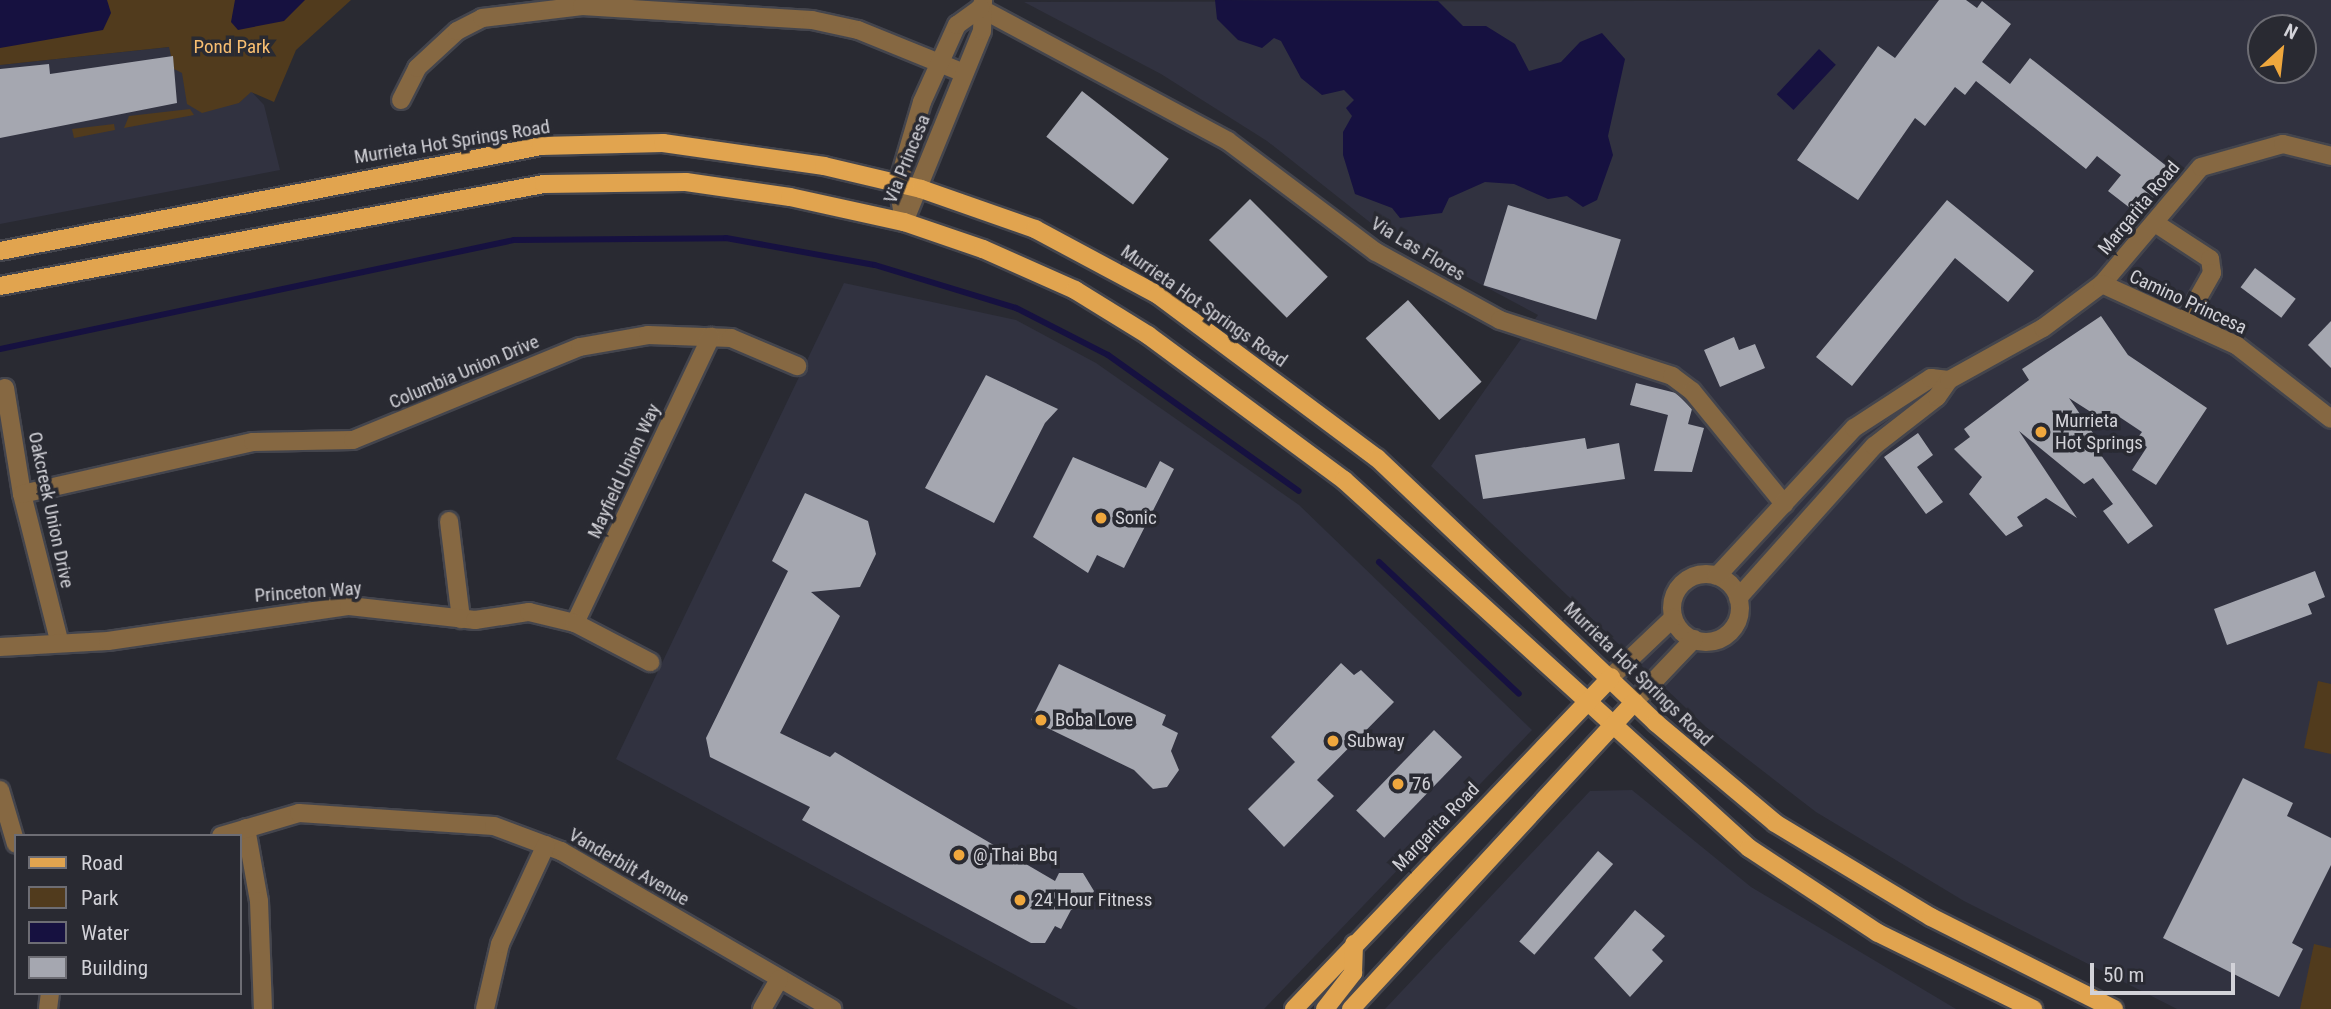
<!DOCTYPE html>
<style>
body{margin:0}
#map{position:relative;width:2331px;height:1009px;overflow:hidden;background:#292a32;font-family:"Roboto Condensed",sans-serif}
div>[style]{position:absolute}
[style*='--x']{left:calc(var(--x)*1px);top:calc(var(--y)*1px);width:calc(var(--w)*1px);rotate:calc(var(--a)*1deg)}
.built>*{inset:0;background:#313240}
.green>*{inset:0;background:#513b1d}
.water>*{inset:0;background:#161140;transform-origin:0 0}
.stream>*{height:6px;margin:-3px;padding:0 3px;transform-origin:3px;border-radius:3px;background:#161140}
.building>*{inset:0;background:#a5a7b0;transform-origin:0 0}
.roads{filter:drop-shadow(2px 0 #44454d) drop-shadow(-2px 0 #44454d) drop-shadow(0 2px #44454d) drop-shadow(0 -2px #44454d)}
.minor>*{height:18px;margin:-9px;padding:0 9px;transform-origin:9px;border-radius:9px;background:#866842}
.minor>.ring{margin:-9px;padding:0;box-sizing:content-box;background:none;border:18px solid #866842;border-radius:50%}
.major>*{height:18px;margin:-9px;padding:0 9px;transform-origin:9px;border-radius:9px;background:#e1a44f}
.dots>*{width:19px;height:19px;translate:-50% -50%;box-sizing:border-box;border:4px solid #292a32;border-radius:50%}
span{translate:-50% -50%;white-space:nowrap;text-align:center;line-height:1.15;-webkit-text-stroke:7px #292a32;paint-order:stroke}
.park-label{font-size:19px;color:#f8be71}
.street-label{font-size:19px;color:#d2d2d8}
.poi-label{font-size:19px;color:#d2d2d8}
.left{translate:0 -50%;text-align:left}
.legend{position:absolute;left:14px;top:834px;width:228px;height:161px;box-sizing:border-box;background:#292a32;border:2px solid #6d6d74;margin:0;padding:9px 12px;list-style:none;font-size:21px;color:#d2d2d8}
.legend li{display:flex;align-items:center;gap:14px;height:35px}
.legend b{width:35px;border:2px solid #6d6d74}
.north{position:absolute;left:2247px;top:14px;width:70px;height:70px;box-sizing:border-box;background:#292a32;border:2px solid #6d6d74;border-radius:50%;rotate:27deg;font-size:19px;font-weight:700;line-height:28px;text-align:center;color:#d2d2d8}
.north::after{content:'';display:block;margin:auto;width:24px;height:32px;background:#efa73d;clip-path:polygon(50% 0,100% 100%,50% 72%,0 100%)}
.scale{position:absolute;left:2090px;top:963px;width:145px;height:32px;box-sizing:border-box;border:4px solid #d2d2d8;border-top:0;padding-left:9px;font-size:21px;line-height:24px;white-space:nowrap;color:#d2d2d8;-webkit-text-stroke:5px #292a32;paint-order:stroke}
</style>
<div id="map">
<div class="built">
<div style="clip-path:polygon(evenodd,2331px 0,2331px 1009px,2177px 1009px,1964px 901px,1816px 812px,1706px 727px,1431px 466px,1538px 315px,1381px 231px,1267px 141px,1161px 74px,1024px 2px,2331px 0,2261px 28px,2303px 28px,2303px 70px,2261px 70px,2261px 28px)"></div>
<div style="clip-path:polygon(179px 46px,239px 103px,251px 91px,264px 105px,280px 170px,0 224px,0 65px)"></div>
<div style="clip-path:polygon(844px 283px,1016px 320px,1096px 363px,1299px 505px,1532px 730px,1264px 1009px,1078px 1009px,616px 759px)"></div>
<div style="clip-path:polygon(1632px 790px,1751px 887px,1956px 1009px,1385px 1009px,1590px 791px)"></div>
</div>
<div class="green">
<div style="clip-path:polygon(0 0,351px 0,296px 50px,274px 102px,251px 92px,239px 103px,202px 113px,187px 104px,182px 73px,174px 69px,169px 47px,0 65px)"></div>
<div style="clip-path:polygon(190px 109px,194px 115px,124px 128px,129px 116px)"></div>
<div style="clip-path:polygon(114px 124px,115px 130px,74px 138px,72px 129px)"></div>
<div style="clip-path:polygon(2318px 681px,2331px 684px,2331px 754px,2304px 748px)"></div>
<div style="clip-path:polygon(2314px 944px,2331px 948px,2331px 1009px,2300px 1009px)"></div>
</div>
<div class="water">
<div style="clip-path:polygon(0 0,107px 0,111px 13px,103px 30px,0 48px)"></div>
<div style="clip-path:polygon(235px 0,305px 0,284px 21px,238px 30px,231px 22px)"></div>
<div style="clip-path:polygon(1215px 0,1438px 1px,1463px 26px,1486px 26px,1515px 44px,1529px 71px,1561px 62px,1580px 42px,1602px 33px,1625px 59px,1608px 136px,1613px 155px,1597px 200px,1583px 207px,1567px 196px,1548px 199px,1514px 184px,1485px 182px,1449px 198px,1442px 213px,1400px 218px,1392px 208px,1355px 194px,1343px 155px,1343px 132px,1352px 116px,1346px 108px,1354px 100px,1344px 90px,1322px 95px,1301px 78px,1281px 41px,1274px 38px,1262px 48px,1238px 40px,1217px 19px)"></div>
<div style="left:1819px;top:49px;width:23px;height:62px;rotate:43deg"></div>
</div>
<div class="stream">
<div style="--x:0;--y:349;--w:525;--a:-11.97"></div>
<div style="--x:514;--y:240;--w:212;--a:-0.5"></div>
<div style="--x:726;--y:238;--w:151;--a:10.3"></div>
<div style="--x:875;--y:265;--w:147;--a:17"></div>
<div style="--x:1016;--y:308;--w:103;--a:27.1"></div>
<div style="--x:1108;--y:355;--w:234;--a:35.5"></div>
<div style="--x:1379;--y:562;--w:192;--a:43.3"></div>
</div>
<div class="building">
<div style="clip-path:polygon(1939px 0,1966px 0,1977px 8px,1982px 1px,2011px 24px,1982px 62px,2010px 84px,2030px 58px,2174px 172px,2139px 215px,2108px 191px,2121px 175px,2097px 156px,2086px 169px,1976px 81px,1965px 95px,1955px 87px,1925px 126px,1915px 118px,1858px 200px,1797px 160px,1878px 46px,1895px 58px)"></div>
<div style="clip-path:polygon(173px 56px,177px 103px,0 138px,0 69px,49px 64px,50px 74px)"></div>
<div style="left:1082px;top:91px;width:110px;height:58px;rotate:38deg"></div>
<div style="left:1250px;top:199px;width:110px;height:58px;rotate:45deg"></div>
<div style="clip-path:polygon(1947px 200px,2034px 271px,2008px 302px,1955px 258px,1852px 386px,1816px 357px)"></div>
<div style="left:1508px;top:205px;width:118px;height:84px;rotate:17deg"></div>
<div style="left:2255px;top:268px;width:51px;height:24px;rotate:37deg"></div>
<div style="left:1408px;top:300px;width:110px;height:57px;rotate:48deg"></div>
<div style="clip-path:polygon(2101px 316px,2128px 355px,2207px 408px,2156px 485px,2132px 470px,2147px 447px,2136px 440px,2142px 432px,2115px 414px,2108px 423px,2069px 398px,2106px 452px,2092px 443px,2153px 526px,2128px 544px,2103px 511px,2113px 504px,2093px 478px,2084px 484px,2019px 431px,2077px 518px,2046px 498px,2017px 517px,2023px 526px,2006px 536px,1969px 494px,1982px 477px,1954px 449px,1970px 437px,1964px 429px,2029px 380px,2022px 369px)"></div>
<div style="clip-path:polygon(2331px 321px,2331px 368px,2308px 345px)"></div>
<div style="clip-path:polygon(1734px 337px,1739px 350px,1755px 344px,1765px 368px,1720px 387px,1704px 350px)"></div>
<div style="clip-path:polygon(986px 375px,1058px 409px,1045px 423px,994px 523px,925px 488px)"></div>
<div style="clip-path:polygon(1636px 383px,1676px 393px,1692px 409px,1688px 424px,1704px 428px,1692px 472px,1654px 471px,1668px 415px,1630px 405px)"></div>
<div style="clip-path:polygon(1918px 433px,1933px 455px,1917px 467px,1943px 502px,1926px 514px,1884px 457px)"></div>
<div style="clip-path:polygon(1585px 438px,1587px 449px,1619px 443px,1625px 479px,1483px 499px,1475px 455px)"></div>
<div style="clip-path:polygon(1073px 457px,1146px 488px,1160px 461px,1174px 469px,1124px 568px,1097px 555px,1088px 573px,1033px 537px)"></div>
<div style="clip-path:polygon(805px 493px,868px 521px,876px 554px,860px 587px,811px 592px,840px 616px,780px 733px,830px 757px,835px 752px,1055px 881px,1059px 873px,1083px 873px,1094px 891px,1089px 901px,1071px 910px,1061px 929px,1055px 926px,1045px 943px,1031px 943px,802px 820px,810px 807px,710px 757px,706px 738px,788px 571px,772px 561px)"></div>
<div style="clip-path:polygon(2315px 571px,2325px 597px,2308px 604px,2312px 614px,2227px 645px,2214px 609px)"></div>
<div style="clip-path:polygon(1341px 663px,1354px 675px,1361px 670px,1394px 702px,1317px 780px,1334px 796px,1284px 847px,1248px 809px,1295px 762px,1271px 737px)"></div>
<div style="clip-path:polygon(1059px 664px,1166px 715px,1162px 725px,1178px 733px,1171px 751px,1179px 770px,1167px 787px,1153px 789px,1134px 770px,1031px 720px)"></div>
<div style="left:1434px;top:730px;width:39px;height:112px;rotate:44deg"></div>
<div style="clip-path:polygon(2243px 778px,2293px 803px,2287px 816px,2331px 838px,2331px 865px,2292px 943px,2303px 949px,2279px 997px,2163px 938px)"></div>
<div style="left:1598px;top:851px;width:20px;height:120px;rotate:41deg"></div>
<div style="clip-path:polygon(1635px 910px,1665px 936px,1652px 950px,1663px 961px,1630px 997px,1594px 958px)"></div>
</div>
<div class="roads">
<div class="minor">
<div style="--x:980;--y:8;--w:281;--a:28.2"></div>
<div style="--x:1228;--y:141;--w:185;--a:36.9"></div>
<div style="--x:1376;--y:252;--w:141;--a:28.7"></div>
<div style="--x:1500;--y:320;--w:181;--a:18"></div>
<div style="--x:1672;--y:376;--w:25;--a:37"></div>
<div style="--x:1692;--y:391;--w:146;--a:50.8"></div>
<div style="--x:401;--y:100;--w:36;--a:-63"></div>
<div style="--x:417;--y:68;--w:54;--a:-42.8"></div>
<div style="--x:457;--y:31;--w:28;--a:-27"></div>
<div style="--x:482;--y:18;--w:101;--a:-6.8"></div>
<div style="--x:582;--y:6;--w:230;--a:3.5"></div>
<div style="--x:812;--y:20;--w:47;--a:12.3"></div>
<div style="--x:858;--y:30;--w:114;--a:22.1"></div>
<div style="--x:904;--y:222;--w:206;--a:-67.8"></div>
<div style="--x:982;--y:31;--w:31;--a:-88"></div>
<div style="--x:904;--y:222;--w:38;--a:-99"></div>
<div style="--x:898;--y:184;--w:85;--a:-73.7"></div>
<div style="--x:922;--y:102;--w:85;--a:-65.6"></div>
<div style="--x:957;--y:25;--w:29;--a:-36"></div>
<div style="--x:2155;--y:223;--w:66;--a:33.2"></div>
<div style="--x:2210;--y:259;--w:14;--a:82"></div>
<div style="--x:2212;--y:273;--w:53;--a:119.5"></div>
<div style="--x:2102;--y:284;--w:153;--a:-49.8"></div>
<div style="--x:2201;--y:167;--w:85;--a:-15.7"></div>
<div style="--x:2283;--y:144;--w:49;--a:14"></div>
<div style="--x:5;--y:388;--w:107;--a:80.9"></div>
<div style="--x:22;--y:494;--w:151;--a:75.8"></div>
<div style="--x:22;--y:494;--w:237;--a:-12.7"></div>
<div style="--x:253;--y:442;--w:100;--a:-1.1"></div>
<div style="--x:353;--y:440;--w:245;--a:-22.3"></div>
<div style="--x:580;--y:347;--w:69;--a:-10"></div>
<div style="--x:648;--y:335;--w:83;--a:2.1"></div>
<div style="--x:731;--y:338;--w:72;--a:23"></div>
<div style="--x:449;--y:521;--w:99;--a:83"></div>
<div class="ring" style="left:1672px;top:574px;width:50px;height:50px"></div>
<div style="--x:1717;--y:576;--w:202;--a:-47.2"></div>
<div style="--x:1854;--y:428;--w:92;--a:-33"></div>
<div style="--x:1931;--y:378;--w:18;--a:6"></div>
<div style="--x:1738;--y:598;--w:204;--a:-48.2"></div>
<div style="--x:1874;--y:446;--w:80;--a:-37.9"></div>
<div style="--x:1937;--y:397;--w:21;--a:-55"></div>
<div style="--x:1949;--y:380;--w:107;--a:-29"></div>
<div style="--x:2043;--y:328;--w:74;--a:-36.7"></div>
<div style="--x:2102;--y:284;--w:147;--a:24.5"></div>
<div style="--x:2236;--y:345;--w:120;--a:37.9"></div>
<div style="--x:575;--y:623;--w:317;--a:-64.6"></div>
<div style="--x:0;--y:647;--w:108;--a:-3.2"></div>
<div style="--x:108;--y:641;--w:244;--a:-8.3"></div>
<div style="--x:349;--y:606;--w:127;--a:6.3"></div>
<div style="--x:475;--y:620;--w:55;--a:-8.4"></div>
<div style="--x:529;--y:612;--w:47;--a:13.4"></div>
<div style="--x:575;--y:623;--w:85;--a:27.5"></div>
<div style="--x:1611;--y:677;--w:86;--a:-43.6"></div>
<div style="--x:1634;--y:702;--w:87;--a:-46.4"></div>
<div style="--x:0;--y:790;--w:56;--a:73.5"></div>
<div style="--x:246;--y:828;--w:74;--a:79.9"></div>
<div style="--x:259;--y:901;--w:108;--a:87.9"></div>
<div style="--x:221;--y:836;--w:81;--a:-16.4"></div>
<div style="--x:299;--y:813;--w:195;--a:3.8"></div>
<div style="--x:494;--y:826;--w:72;--a:20.5"></div>
<div style="--x:561;--y:851;--w:314;--a:30.2"></div>
<div style="--x:48;--y:1009;--w:16;--a:-83"></div>
<div style="--x:485;--y:1009;--w:67;--a:-77"></div>
<div style="--x:500;--y:944;--w:109;--a:-65.1"></div>
<div style="--x:762;--y:1009;--w:34;--a:-60"></div>
</div>
<div class="major">
<div style="--x:0;--y:251;--w:551;--a:-10.98"></div>
<div style="--x:541;--y:146;--w:122;--a:-1.4"></div>
<div style="--x:663;--y:143;--w:163;--a:8.1"></div>
<div style="--x:824;--y:166;--w:100;--a:13.3"></div>
<div style="--x:921;--y:189;--w:121;--a:19.3"></div>
<div style="--x:1035;--y:229;--w:140;--a:28.2"></div>
<div style="--x:1158;--y:295;--w:273;--a:36.7"></div>
<div style="--x:1377;--y:458;--w:385;--a:43.5"></div>
<div style="--x:1656;--y:723;--w:155;--a:40"></div>
<div style="--x:1775;--y:823;--w:182;--a:31.1"></div>
<div style="--x:1931;--y:917;--w:205;--a:26.7"></div>
<div style="--x:0;--y:286;--w:553;--a:-10.62"></div>
<div style="--x:544;--y:184;--w:142;--a:-0.8"></div>
<div style="--x:686;--y:182;--w:105;--a:8.2"></div>
<div style="--x:790;--y:197;--w:117;--a:12.4"></div>
<div style="--x:904;--y:222;--w:83;--a:18.9"></div>
<div style="--x:983;--y:249;--w:101;--a:24"></div>
<div style="--x:1075;--y:290;--w:86;--a:31.7"></div>
<div style="--x:1148;--y:335;--w:244;--a:36.5"></div>
<div style="--x:1344;--y:480;--w:547;--a:42.26"></div>
<div style="--x:1749;--y:848;--w:154;--a:33.4"></div>
<div style="--x:1878;--y:933;--w:173;--a:26.1"></div>
<div style="--x:1294;--y:1009;--w:459;--a:-46.3"></div>
<div style="--x:1325;--y:1009;--w:46;--a:-52.1"></div>
<div style="--x:1353;--y:973;--w:29;--a:-88"></div>
<div style="--x:1351;--y:1009;--w:418;--a:-47.3"></div>
</div>
</div>
<div class="dots">
<div style="left:2041px;top:432px;background:#efa73d"></div>
<div style="left:1101px;top:518px;background:#efa73d"></div>
<div style="left:1041px;top:720px;background:#efa73d"></div>
<div style="left:1333px;top:741px;background:#efa73d"></div>
<div style="left:1398px;top:784px;background:#efa73d"></div>
<div style="left:959px;top:855px;background:#efa73d"></div>
<div style="left:1020px;top:900px;background:#efa73d"></div>
</div>
<div class="park-label">
<span style="left:232px;top:47px">Pond Park</span>
</div>
<div class="street-label">
<span style="left:452px;top:142px;rotate:-9deg">Murrieta Hot Springs Road</span>
<span style="left:907px;top:159px;rotate:-68deg">Via Princesa</span>
<span style="left:2139px;top:208px;rotate:-50deg">Margarita Road</span>
<span style="left:1418px;top:249px;rotate:31deg">Via Las Flores</span>
<span style="left:2188px;top:302px;rotate:25deg">Camino Princesa</span>
<span style="left:1204px;top:306px;rotate:35deg">Murrieta Hot Springs Road</span>
<span style="left:464px;top:372px;rotate:-23deg">Columbia Union Drive</span>
<span style="left:624px;top:471px;rotate:-65deg">Mayfield Union Way</span>
<span style="left:51px;top:510px;rotate:78deg">Oakcreek Union Drive</span>
<span style="left:308px;top:592px;rotate:-4deg">Princeton Way</span>
<span style="left:1638px;top:674px;rotate:44deg">Murrieta Hot Springs Road</span>
<span style="left:1436px;top:827px;rotate:-46deg">Margarita Road</span>
<span style="left:629px;top:867px;rotate:30deg">Vanderbilt Avenue</span>
</div>
<div class="poi-label">
<span class="left" style="left:2055px;top:432px">Murrieta<br>Hot Springs</span>
<span class="left" style="left:1115px;top:518px">Sonic</span>
<span class="left" style="left:1055px;top:720px">Boba Love</span>
<span class="left" style="left:1347px;top:741px">Subway</span>
<span class="left" style="left:1412px;top:784px">76</span>
<span class="left" style="left:973px;top:855px">@ Thai Bbq</span>
<span class="left" style="left:1034px;top:900px">24 Hour Fitness</span>
</div>
<ul class="legend">
<li><b style="height:9px;background:#e1a44f"></b>Road</li>
<li><b style="height:19px;background:#513b1d"></b>Park</li>
<li><b style="height:19px;background:#161140"></b>Water</li>
<li><b style="height:19px;background:#a5a7b0"></b>Building</li>
</ul>
<div class="north">N</div>
<div class="scale">50 m</div>
</div>
